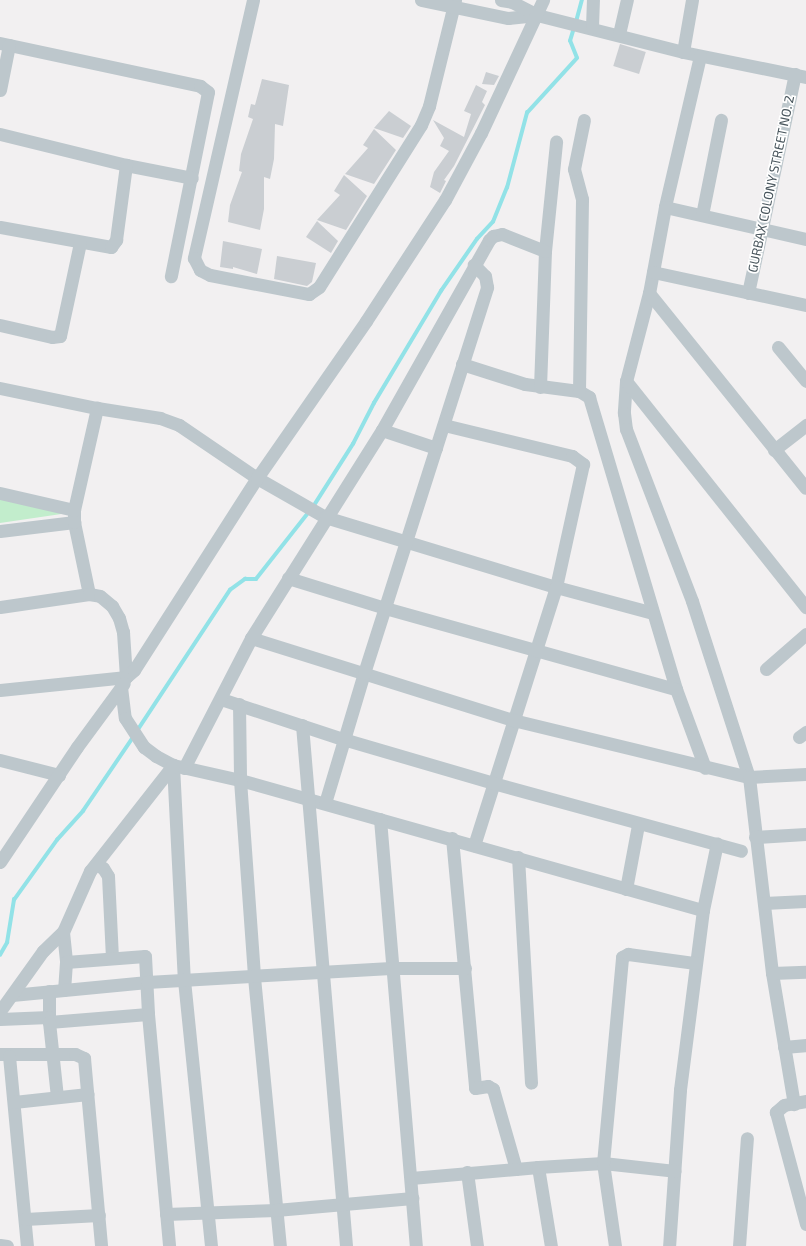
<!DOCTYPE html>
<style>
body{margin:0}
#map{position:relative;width:806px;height:1246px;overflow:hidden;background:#f2f0f1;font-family:"Exo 2",sans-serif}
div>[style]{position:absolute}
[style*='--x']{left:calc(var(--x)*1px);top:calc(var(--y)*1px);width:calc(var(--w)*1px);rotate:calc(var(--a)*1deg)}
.green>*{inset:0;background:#c2edcc}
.stream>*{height:3.5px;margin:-1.75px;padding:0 1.75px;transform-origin:1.75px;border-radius:1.75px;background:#92e2e7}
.building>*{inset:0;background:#caced2;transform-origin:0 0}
.minor>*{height:13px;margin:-6.5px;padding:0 6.5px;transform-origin:6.5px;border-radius:6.5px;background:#bdc7cc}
span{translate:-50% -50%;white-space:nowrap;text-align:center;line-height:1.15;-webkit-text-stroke:3.5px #fff;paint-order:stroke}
.street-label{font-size:13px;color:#49565d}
</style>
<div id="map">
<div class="green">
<div style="clip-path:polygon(0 498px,68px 513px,0 523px)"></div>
</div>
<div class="stream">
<div style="--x:576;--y:22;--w:23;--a:-75"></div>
<div style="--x:313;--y:507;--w:75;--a:-57.6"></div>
<div style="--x:353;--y:444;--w:46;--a:-62.9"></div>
<div style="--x:374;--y:403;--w:131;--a:-59.1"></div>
<div style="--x:441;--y:291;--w:63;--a:-55.3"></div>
<div style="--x:477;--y:239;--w:23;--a:-47"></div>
<div style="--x:493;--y:222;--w:37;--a:-68"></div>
<div style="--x:507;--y:188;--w:78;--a:-75.1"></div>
<div style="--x:527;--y:113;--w:74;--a:-47.7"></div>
<div style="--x:577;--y:58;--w:18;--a:-112"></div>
<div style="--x:570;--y:41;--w:14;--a:-73"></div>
<div style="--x:137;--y:731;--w:169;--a:-56.6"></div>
<div style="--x:230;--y:590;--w:19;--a:-36"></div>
<div style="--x:245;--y:579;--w:11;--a:0"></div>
<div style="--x:256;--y:579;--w:85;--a:-51.7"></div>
<div style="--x:0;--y:955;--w:14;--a:-60"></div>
<div style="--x:7;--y:943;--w:44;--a:-80.8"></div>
<div style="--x:14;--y:900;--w:74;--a:-54.4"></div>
<div style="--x:57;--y:840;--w:39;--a:-48"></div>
<div style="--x:83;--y:811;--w:91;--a:-55.8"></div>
</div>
<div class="building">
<div style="left:620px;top:44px;width:27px;height:23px;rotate:17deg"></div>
<div style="clip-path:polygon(486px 72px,499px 76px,494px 85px,482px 84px)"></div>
<div style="clip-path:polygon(262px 79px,289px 85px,283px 126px,275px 124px,274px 159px,270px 179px,264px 177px,264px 209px,260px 230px,228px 222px,230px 205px,242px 172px,239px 171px,241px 154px,253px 119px,248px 117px,251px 104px,255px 105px)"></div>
<div style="clip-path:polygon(476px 85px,487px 91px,482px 102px,485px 105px,454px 166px,444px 180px,446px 181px,440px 193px,430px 187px,434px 172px,449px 151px,440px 146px,444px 138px,433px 120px,464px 137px,471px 114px,464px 111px)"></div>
<div style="clip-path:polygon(389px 111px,411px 126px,403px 138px,374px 128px)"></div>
<div style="clip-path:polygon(374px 129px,396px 150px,374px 184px,345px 174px,368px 148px,363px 145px)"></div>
<div style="clip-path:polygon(344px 175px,367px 196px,346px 230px,317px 220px,340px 195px,334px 191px)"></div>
<div style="clip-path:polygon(317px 221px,338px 241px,331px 253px,306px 237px)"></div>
<div style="clip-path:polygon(223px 241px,262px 249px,257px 274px,233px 267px,233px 269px,220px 267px)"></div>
<div style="clip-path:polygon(277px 256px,316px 263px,312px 282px,307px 286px,274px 279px)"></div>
</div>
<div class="minor">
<div style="--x:253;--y:0;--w:265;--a:102.9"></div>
<div style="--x:194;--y:258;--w:13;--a:63"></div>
<div style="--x:200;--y:270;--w:11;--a:27"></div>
<div style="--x:210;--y:275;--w:101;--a:10.9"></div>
<div style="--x:309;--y:294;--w:12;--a:-35"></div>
<div style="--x:319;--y:287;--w:191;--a:-57.8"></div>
<div style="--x:421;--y:125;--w:21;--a:-67"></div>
<div style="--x:429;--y:106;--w:109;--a:-76.2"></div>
<div style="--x:421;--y:0;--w:89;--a:11.7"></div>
<div style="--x:508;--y:18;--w:29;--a:-6"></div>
<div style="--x:501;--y:0;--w:11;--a:10"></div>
<div style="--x:512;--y:2;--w:28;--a:27"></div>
<div style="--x:537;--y:15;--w:151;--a:14.2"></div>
<div style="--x:683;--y:52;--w:126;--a:11.5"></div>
<div style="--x:592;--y:27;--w:27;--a:-88"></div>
<div style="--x:619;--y:34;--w:35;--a:-77"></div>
<div style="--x:0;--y:43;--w:205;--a:12.1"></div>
<div style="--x:200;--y:86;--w:10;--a:37"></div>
<div style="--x:208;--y:92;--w:188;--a:101.4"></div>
<div style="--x:683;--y:52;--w:53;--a:-80.2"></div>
<div style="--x:700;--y:56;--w:155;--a:103.1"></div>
<div style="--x:665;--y:207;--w:87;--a:100.5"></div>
<div style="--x:649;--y:293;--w:91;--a:104.6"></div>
<div style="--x:626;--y:381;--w:32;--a:94"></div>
<div style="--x:624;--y:413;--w:16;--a:83"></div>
<div style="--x:626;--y:429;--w:184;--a:69"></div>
<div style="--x:692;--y:601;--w:185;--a:72.1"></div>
<div style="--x:749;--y:777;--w:57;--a:-3"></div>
<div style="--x:0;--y:90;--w:46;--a:-78.7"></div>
<div style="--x:0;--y:134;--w:130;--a:13.8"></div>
<div style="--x:126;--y:165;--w:67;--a:11.1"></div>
<div style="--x:665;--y:207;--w:145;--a:12.8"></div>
<div style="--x:702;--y:215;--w:97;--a:-78.7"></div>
<div style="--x:0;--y:227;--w:113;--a:10.2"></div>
<div style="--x:111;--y:247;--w:9;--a:-54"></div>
<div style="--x:116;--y:240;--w:76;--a:-82.4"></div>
<div style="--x:653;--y:272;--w:157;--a:12.2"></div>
<div style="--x:649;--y:293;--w:250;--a:51.2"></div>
<div style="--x:748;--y:293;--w:224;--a:-77.9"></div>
<div style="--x:0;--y:325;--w:53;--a:13"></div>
<div style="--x:52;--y:337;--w:8;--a:-7"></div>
<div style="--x:60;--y:336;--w:95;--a:-77.9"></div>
<div style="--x:778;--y:347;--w:44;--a:50.5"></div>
<div style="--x:462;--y:364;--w:66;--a:17.6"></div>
<div style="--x:525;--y:384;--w:54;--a:7.4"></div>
<div style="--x:579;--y:391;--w:12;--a:31"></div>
<div style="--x:589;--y:397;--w:305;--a:73.4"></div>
<div style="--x:676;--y:689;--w:84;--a:69.8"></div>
<div style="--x:626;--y:381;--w:289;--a:51.5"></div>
<div style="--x:540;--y:387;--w:136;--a:-87.9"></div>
<div style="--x:545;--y:251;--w:110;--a:-84.2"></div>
<div style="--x:0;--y:388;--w:99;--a:11.7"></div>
<div style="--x:97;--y:408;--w:64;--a:9"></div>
<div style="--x:160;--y:418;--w:20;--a:20"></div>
<div style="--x:179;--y:425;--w:94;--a:34.2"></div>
<div style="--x:257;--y:478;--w:78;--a:29.8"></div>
<div style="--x:325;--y:517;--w:241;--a:16.9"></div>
<div style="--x:556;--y:587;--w:100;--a:15"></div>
<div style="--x:579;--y:391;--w:192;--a:-89.1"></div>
<div style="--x:582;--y:199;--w:31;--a:-105"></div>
<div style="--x:574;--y:169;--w:50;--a:-78.5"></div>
<div style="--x:444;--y:425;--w:132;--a:13.6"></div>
<div style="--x:572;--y:456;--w:14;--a:36"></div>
<div style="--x:583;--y:464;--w:126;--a:102.4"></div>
<div style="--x:556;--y:587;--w:271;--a:107.6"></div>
<div style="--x:382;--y:430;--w:57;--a:18.4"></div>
<div style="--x:774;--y:450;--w:41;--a:-38"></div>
<div style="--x:0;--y:493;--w:76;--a:12.9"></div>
<div style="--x:0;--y:531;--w:75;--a:-6.9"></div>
<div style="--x:288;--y:578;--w:102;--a:17.2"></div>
<div style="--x:385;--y:608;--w:302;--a:15.6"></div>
<div style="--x:89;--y:594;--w:74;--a:-101.8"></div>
<div style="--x:74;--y:522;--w:12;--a:-90"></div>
<div style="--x:74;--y:510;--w:105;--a:-77.3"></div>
<div style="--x:0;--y:607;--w:90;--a:-8.3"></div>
<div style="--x:89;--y:594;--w:11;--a:10"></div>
<div style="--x:100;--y:596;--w:16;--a:40"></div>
<div style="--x:112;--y:606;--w:14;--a:60"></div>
<div style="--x:119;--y:618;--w:15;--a:74"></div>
<div style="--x:123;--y:632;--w:45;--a:86.2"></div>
<div style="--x:251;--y:638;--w:275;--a:17.4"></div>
<div style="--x:513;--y:720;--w:243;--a:13.6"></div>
<div style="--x:749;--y:777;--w:197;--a:83.3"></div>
<div style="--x:772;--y:973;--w:133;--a:80.5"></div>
<div style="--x:766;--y:669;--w:53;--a:-41.2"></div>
<div style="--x:121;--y:687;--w:31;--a:83"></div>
<div style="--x:125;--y:718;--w:35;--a:57"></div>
<div style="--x:144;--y:747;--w:15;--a:37"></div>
<div style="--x:156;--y:756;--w:19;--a:28"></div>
<div style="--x:173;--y:765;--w:69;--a:12.6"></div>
<div style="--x:240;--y:780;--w:481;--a:15.7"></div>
<div style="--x:703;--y:910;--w:181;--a:97.3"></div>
<div style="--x:680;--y:1090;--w:156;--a:94"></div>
<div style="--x:0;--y:690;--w:127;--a:-5.9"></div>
<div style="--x:126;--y:677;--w:11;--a:-41"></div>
<div style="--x:134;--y:670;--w:228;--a:-57.4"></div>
<div style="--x:257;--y:478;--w:191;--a:-55.2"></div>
<div style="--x:366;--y:321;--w:145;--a:-56.9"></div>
<div style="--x:445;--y:200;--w:76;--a:-61.8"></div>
<div style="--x:481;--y:133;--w:147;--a:-65"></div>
<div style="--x:221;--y:699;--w:128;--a:18.2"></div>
<div style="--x:343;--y:739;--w:156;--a:16.3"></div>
<div style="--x:493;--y:783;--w:257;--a:15.3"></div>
<div style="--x:239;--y:704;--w:76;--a:89.2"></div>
<div style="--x:240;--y:780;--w:197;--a:85.9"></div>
<div style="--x:254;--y:977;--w:270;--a:84.5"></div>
<div style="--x:302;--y:725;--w:523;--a:85.17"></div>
<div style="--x:799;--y:737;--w:9;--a:-36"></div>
<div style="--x:0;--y:760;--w:61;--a:14.3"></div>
<div style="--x:173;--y:765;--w:215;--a:87.1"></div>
<div style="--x:184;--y:980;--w:267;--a:84.2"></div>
<div style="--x:184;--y:768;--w:146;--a:-62.7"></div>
<div style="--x:251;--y:638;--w:246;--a:-57.8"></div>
<div style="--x:382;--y:430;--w:218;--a:-60.6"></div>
<div style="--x:489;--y:240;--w:6;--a:-45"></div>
<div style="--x:493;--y:236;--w:9;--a:-13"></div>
<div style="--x:502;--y:234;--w:46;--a:21.6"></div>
<div style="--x:325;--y:803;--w:136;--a:-73.3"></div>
<div style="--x:364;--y:673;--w:405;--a:-72.3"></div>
<div style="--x:487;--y:287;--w:11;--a:-100"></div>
<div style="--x:485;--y:276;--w:16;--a:-135"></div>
<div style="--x:380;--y:819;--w:429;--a:85.2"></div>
<div style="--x:755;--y:837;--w:51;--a:-3.4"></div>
<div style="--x:452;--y:838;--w:251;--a:84.7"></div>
<div style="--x:475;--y:1088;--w:13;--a:-9"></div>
<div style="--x:488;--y:1086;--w:6;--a:31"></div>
<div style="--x:493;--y:1089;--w:83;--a:74"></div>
<div style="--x:516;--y:1169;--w:22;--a:-5"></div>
<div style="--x:538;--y:1167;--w:80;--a:80.7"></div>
<div style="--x:518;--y:857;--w:226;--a:86.7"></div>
<div style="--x:0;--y:862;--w:138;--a:-56.2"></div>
<div style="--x:77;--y:747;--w:79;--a:-53.7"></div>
<div style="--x:96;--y:864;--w:8;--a:30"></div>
<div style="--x:103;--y:868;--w:9;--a:58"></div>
<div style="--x:108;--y:876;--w:81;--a:87.2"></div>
<div style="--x:626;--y:889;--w:65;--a:-79.4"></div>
<div style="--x:764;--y:903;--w:42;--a:-2.7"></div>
<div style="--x:703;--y:910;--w:68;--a:-78.2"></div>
<div style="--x:63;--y:932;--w:30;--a:84"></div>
<div style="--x:66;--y:962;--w:28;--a:94"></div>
<div style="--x:66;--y:962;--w:79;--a:-4.3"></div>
<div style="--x:145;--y:956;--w:58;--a:87"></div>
<div style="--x:772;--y:973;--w:34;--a:-2"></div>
<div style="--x:12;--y:995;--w:136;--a:-5.5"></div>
<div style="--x:147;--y:982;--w:244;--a:-3.3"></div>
<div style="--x:391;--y:968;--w:74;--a:0"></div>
<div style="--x:0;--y:1011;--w:74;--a:-54.4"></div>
<div style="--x:43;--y:951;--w:28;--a:-44"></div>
<div style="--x:63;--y:932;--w:67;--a:-66.1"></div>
<div style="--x:90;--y:871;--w:135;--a:-51.9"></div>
<div style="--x:49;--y:1017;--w:26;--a:-90"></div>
<div style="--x:0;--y:1019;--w:49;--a:-2.3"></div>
<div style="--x:49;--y:1017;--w:5;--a:90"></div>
<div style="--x:49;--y:1022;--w:99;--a:-4.6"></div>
<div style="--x:148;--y:1014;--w:233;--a:84.8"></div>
<div style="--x:49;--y:1022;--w:75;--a:83.9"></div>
<div style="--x:784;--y:1047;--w:22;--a:-5"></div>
<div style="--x:0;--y:1054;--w:75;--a:0"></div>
<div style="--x:75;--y:1054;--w:10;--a:24"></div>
<div style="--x:84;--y:1058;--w:189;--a:84.8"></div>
<div style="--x:9;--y:1056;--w:191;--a:84.6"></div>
<div style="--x:806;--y:1101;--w:22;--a:170"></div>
<div style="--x:784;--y:1105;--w:11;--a:139"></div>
<div style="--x:776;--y:1112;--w:116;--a:75"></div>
<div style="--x:14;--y:1102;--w:74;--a:-6.2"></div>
<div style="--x:538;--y:1167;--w:65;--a:-3.5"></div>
<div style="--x:603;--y:1163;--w:72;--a:6.3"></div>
<div style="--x:467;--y:1172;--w:75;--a:82.3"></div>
<div style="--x:411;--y:1178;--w:105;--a:-4.9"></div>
<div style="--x:166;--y:1214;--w:110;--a:-2.1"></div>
<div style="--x:276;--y:1210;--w:137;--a:-5"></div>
<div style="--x:25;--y:1219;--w:74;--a:-3.1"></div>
<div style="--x:0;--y:1245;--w:7;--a:8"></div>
<div style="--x:615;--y:1246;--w:84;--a:-98.2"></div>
<div style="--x:603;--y:1163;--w:207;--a:-84.7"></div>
<div style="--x:622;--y:957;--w:7;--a:-27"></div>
<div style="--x:628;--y:954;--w:68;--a:7.7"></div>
<div style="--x:739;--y:1246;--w:108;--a:-85.8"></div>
</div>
<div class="street-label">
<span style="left:771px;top:184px;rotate:-78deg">GURBAX COLONY STREET NO. 2</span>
</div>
</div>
